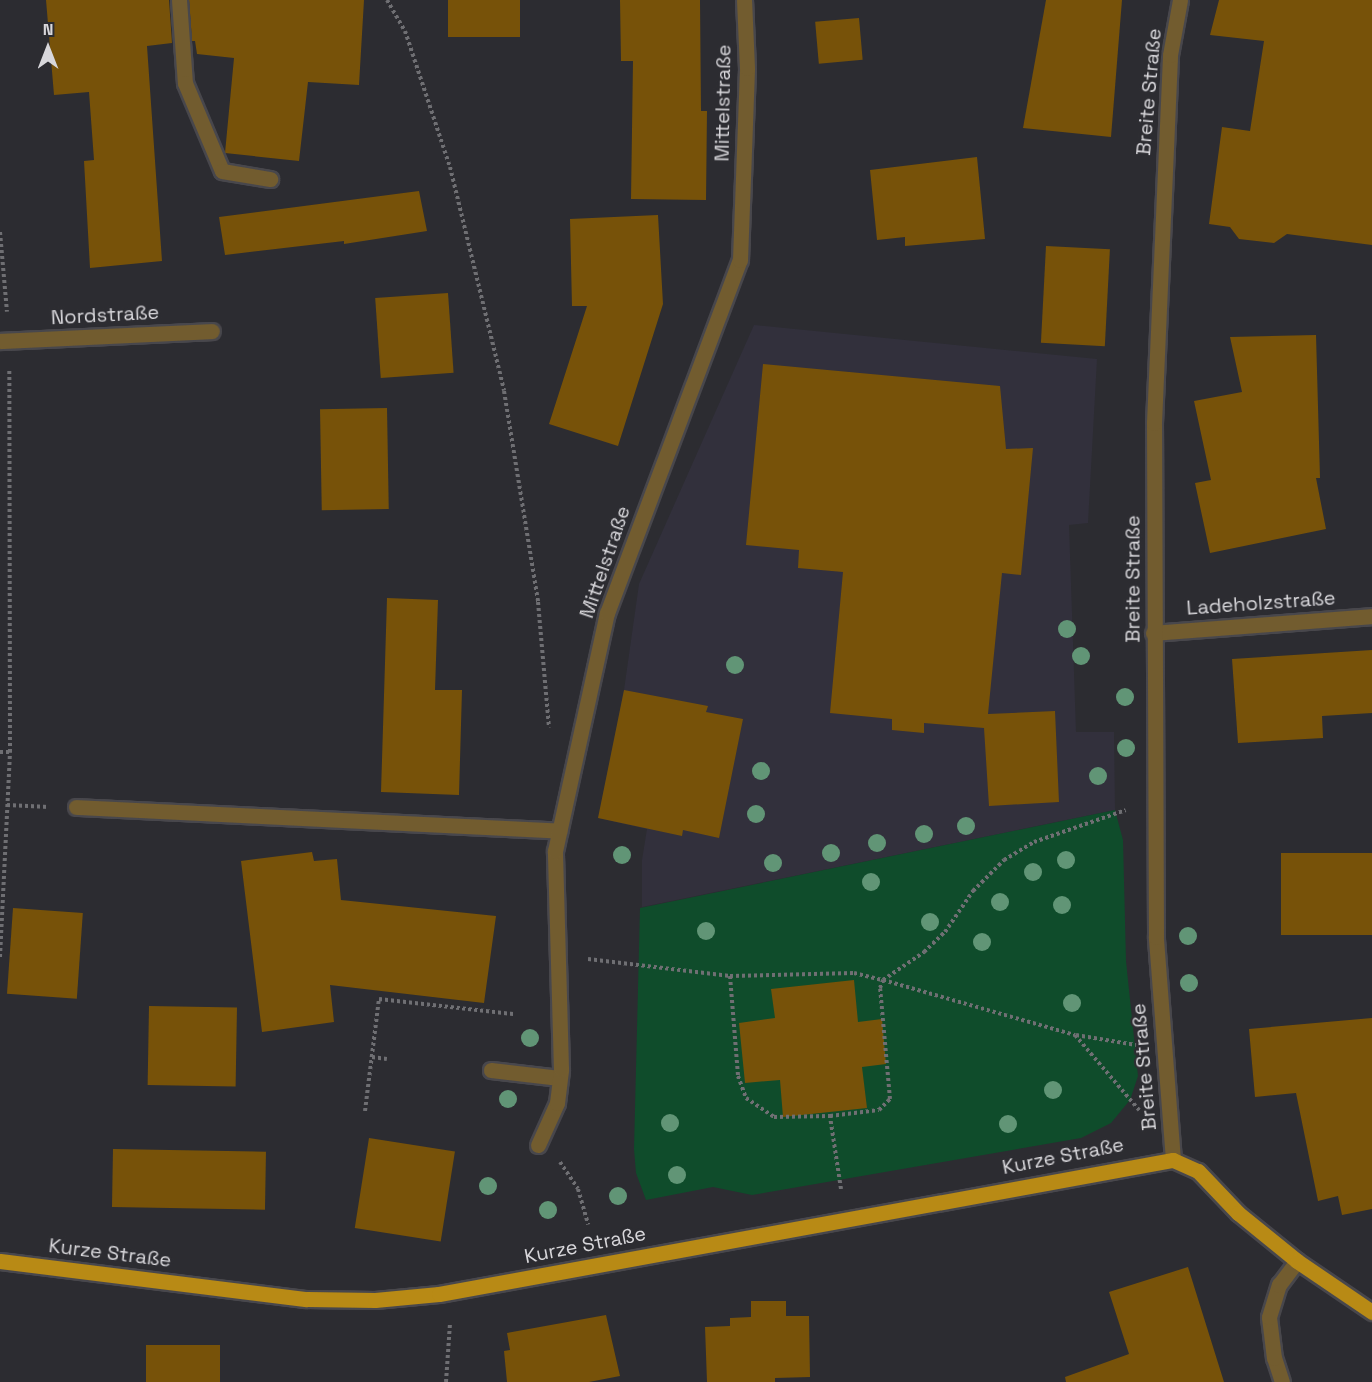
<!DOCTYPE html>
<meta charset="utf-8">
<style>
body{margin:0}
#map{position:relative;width:1372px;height:1382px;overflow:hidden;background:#2c2c31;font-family:"Space Grotesk",sans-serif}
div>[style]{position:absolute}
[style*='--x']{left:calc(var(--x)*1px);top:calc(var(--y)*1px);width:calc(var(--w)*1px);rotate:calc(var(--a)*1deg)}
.built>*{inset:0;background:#32303c}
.green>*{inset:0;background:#0f4c2b}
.building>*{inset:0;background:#775209;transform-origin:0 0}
.path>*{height:4px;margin-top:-2px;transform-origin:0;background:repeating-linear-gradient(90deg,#6f6f73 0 3px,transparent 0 6px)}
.roads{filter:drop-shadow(2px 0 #48474c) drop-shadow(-2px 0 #48474c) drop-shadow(0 2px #48474c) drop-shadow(0 -2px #48474c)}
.minor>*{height:15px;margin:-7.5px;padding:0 7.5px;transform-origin:7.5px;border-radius:7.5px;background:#725c2f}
.major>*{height:15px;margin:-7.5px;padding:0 7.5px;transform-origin:7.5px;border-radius:7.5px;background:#b88a15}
.trees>*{width:18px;height:18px;margin:-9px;border-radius:50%;background:#619576}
span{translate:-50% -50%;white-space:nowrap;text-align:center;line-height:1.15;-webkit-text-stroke:4.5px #2c2c31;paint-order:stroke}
.street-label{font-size:20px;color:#d8d7db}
.north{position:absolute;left:18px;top:18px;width:60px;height:60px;-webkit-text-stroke:4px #2c2c31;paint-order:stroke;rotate:0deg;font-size:16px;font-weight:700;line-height:24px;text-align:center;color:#d8d7db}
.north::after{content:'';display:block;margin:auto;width:21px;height:27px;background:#d8d7db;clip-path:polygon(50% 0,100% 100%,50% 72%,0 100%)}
</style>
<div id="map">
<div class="built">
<div style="clip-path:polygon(754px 325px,1097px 359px,1088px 523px,1069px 525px,1076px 732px,1114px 732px,1115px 810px,642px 907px,642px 860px,647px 829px,598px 818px,624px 690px,639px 584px)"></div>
</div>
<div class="green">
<div style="clip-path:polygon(1115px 810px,1123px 840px,1126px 961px,1138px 1076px,1130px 1100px,1111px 1123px,1081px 1138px,752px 1195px,713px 1187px,646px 1200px,636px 1173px,634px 1149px,640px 908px)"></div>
</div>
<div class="building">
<div style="clip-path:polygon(46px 0,169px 0,172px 43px,147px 46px,162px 261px,90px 268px,84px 161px,94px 160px,89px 92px,54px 95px)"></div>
<div style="clip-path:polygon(189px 0,364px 0,359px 85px,308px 82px,299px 161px,225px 153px,234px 58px,197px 54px,195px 41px,192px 41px)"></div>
<div style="left:448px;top:0;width:72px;height:37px"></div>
<div style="clip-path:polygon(620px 0,700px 0,701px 111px,707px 111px,706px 200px,631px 199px,633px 61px,621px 61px)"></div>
<div style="clip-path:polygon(1046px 0,1122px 0,1111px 137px,1023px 128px)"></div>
<div style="clip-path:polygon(1219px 0,1372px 0,1372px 245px,1287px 234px,1274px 243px,1239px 239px,1230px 227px,1209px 224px,1222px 127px,1250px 131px,1264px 41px,1210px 35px)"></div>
<div style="left:859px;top:18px;width:42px;height:44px;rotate:85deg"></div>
<div style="clip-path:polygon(977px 157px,985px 239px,905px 246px,905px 237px,877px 240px,870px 170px)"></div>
<div style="clip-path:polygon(419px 191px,427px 231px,344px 244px,344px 241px,225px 255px,219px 217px)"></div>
<div style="clip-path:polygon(658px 215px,663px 304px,618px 446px,549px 424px,587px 306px,572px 306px,570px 219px)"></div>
<div style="left:1046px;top:246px;width:64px;height:97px;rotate:3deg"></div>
<div style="left:448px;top:293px;width:80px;height:73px;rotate:86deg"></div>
<div style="clip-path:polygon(1316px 335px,1320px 478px,1316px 478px,1326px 529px,1210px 553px,1195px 483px,1211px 480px,1194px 401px,1242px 392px,1230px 337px)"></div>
<div style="clip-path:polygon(763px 364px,1000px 386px,1006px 449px,1033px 448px,1021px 575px,1002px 573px,988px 714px,1055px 711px,1059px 802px,989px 806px,984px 728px,924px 723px,924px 733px,892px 730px,892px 719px,830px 713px,843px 572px,798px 568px,799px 550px,746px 545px)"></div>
<div style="left:387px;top:408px;width:101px;height:67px;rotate:89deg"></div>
<div style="clip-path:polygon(387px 598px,438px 600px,435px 690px,462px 690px,459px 795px,381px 792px)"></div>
<div style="clip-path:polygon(1372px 650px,1372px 713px,1322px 716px,1323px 738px,1238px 743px,1232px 659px)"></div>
<div style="clip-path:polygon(624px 690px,708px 706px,706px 712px,743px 719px,719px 838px,683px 830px,682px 836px,598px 818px)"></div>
<div style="clip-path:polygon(312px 852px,314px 861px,337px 859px,341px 900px,496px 916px,484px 1003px,330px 985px,334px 1022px,262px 1032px,241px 861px)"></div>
<div style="left:1281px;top:853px;width:91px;height:82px"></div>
<div style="left:13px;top:908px;width:70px;height:86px;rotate:4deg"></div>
<div style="clip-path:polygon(854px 980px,858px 1022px,882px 1019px,886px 1064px,862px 1067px,867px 1108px,783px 1117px,780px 1080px,745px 1083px,739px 1023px,775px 1018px,771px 989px)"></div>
<div style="left:149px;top:1006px;width:88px;height:79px;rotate:1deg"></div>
<div style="clip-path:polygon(1372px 1018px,1372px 1209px,1342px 1215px,1338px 1196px,1318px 1201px,1296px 1093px,1255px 1097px,1249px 1029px)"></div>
<div style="left:369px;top:1138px;width:87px;height:91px;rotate:9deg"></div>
<div style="left:113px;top:1149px;width:153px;height:58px;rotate:1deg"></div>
<div style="clip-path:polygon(1188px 1267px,1224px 1382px,1066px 1382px,1065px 1377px,1129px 1354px,1109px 1292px)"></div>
<div style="clip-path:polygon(751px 1301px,786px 1301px,786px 1316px,809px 1316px,810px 1377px,775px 1378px,775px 1382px,707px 1382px,705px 1327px,730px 1326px,730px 1318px,751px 1317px)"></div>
<div style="clip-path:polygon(606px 1315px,620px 1376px,589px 1382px,507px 1382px,504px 1351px,510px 1350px,507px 1333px)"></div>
<div style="left:146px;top:1345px;width:74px;height:37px"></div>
</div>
<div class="path">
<div style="--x:387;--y:0;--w:36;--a:60"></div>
<div style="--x:405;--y:31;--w:143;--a:71.7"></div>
<div style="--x:450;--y:167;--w:230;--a:76.4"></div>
<div style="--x:504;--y:391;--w:214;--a:80.8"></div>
<div style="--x:538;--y:602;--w:126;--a:85"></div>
<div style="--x:0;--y:232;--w:80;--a:85"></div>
<div style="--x:0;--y:752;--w:10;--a:0"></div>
<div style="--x:7;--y:805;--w:42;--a:2.7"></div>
<div style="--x:0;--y:957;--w:205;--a:-87.2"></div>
<div style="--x:10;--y:752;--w:382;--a:-90.1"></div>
<div style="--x:588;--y:959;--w:143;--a:6.8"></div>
<div style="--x:730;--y:976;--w:124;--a:-1.4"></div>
<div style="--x:854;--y:973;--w:30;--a:14"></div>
<div style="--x:883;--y:980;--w:200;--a:16"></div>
<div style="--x:1075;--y:1035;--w:99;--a:49.5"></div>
<div style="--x:730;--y:976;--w:100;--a:85.4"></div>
<div style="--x:738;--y:1076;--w:23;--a:70"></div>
<div style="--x:746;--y:1098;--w:34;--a:34"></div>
<div style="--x:774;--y:1117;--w:56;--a:-1"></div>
<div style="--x:1076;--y:1035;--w:61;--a:9.5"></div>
<div style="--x:372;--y:1057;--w:15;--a:8"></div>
<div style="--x:365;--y:1111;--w:113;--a:-82.9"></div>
<div style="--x:379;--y:999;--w:135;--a:6.4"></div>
<div style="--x:560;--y:1162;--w:32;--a:56"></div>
<div style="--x:578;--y:1189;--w:37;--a:74"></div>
<div style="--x:841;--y:1189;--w:74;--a:-98.6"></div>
<div style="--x:830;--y:1116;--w:49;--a:-7"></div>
<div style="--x:879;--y:1110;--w:16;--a:-45"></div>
<div style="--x:890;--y:1099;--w:111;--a:-95.1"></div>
<div style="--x:880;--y:988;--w:9;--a:-69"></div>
<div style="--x:883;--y:980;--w:50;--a:-34.3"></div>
<div style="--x:924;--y:952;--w:29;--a:-44"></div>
<div style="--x:945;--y:932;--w:50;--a:-55.7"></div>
<div style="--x:973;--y:891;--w:44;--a:-45"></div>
<div style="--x:1004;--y:860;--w:35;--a:-31"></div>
<div style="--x:1034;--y:842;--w:97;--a:-19.2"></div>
<div style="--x:446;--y:1382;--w:59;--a:-86.1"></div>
</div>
<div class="roads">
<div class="minor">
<div style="--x:179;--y:0;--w:83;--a:85.9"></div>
<div style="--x:185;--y:83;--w:95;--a:67.2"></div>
<div style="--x:222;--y:171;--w:49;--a:9.5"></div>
<div style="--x:0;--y:341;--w:212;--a:-2.7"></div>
<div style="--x:1153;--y:633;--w:220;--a:-4.4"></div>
<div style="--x:76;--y:807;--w:484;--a:2.8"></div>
<div style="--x:491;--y:1070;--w:69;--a:6.6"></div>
<div style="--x:538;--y:1145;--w:46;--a:-65.7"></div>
<div style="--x:557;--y:1103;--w:34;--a:-83"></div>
<div style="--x:561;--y:1069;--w:218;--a:-91.6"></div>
<div style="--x:555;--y:851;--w:244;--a:-77.7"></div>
<div style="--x:607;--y:613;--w:377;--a:-69.4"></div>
<div style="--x:740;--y:260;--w:192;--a:-87.9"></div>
<div style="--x:747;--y:68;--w:68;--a:-92.5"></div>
<div style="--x:1173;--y:1160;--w:224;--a:-94.4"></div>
<div style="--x:1156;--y:937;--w:514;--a:-90.22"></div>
<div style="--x:1154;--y:423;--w:368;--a:-87.5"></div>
<div style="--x:1170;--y:55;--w:56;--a:-79.7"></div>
<div style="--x:1282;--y:1382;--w:25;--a:-108"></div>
<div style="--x:1274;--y:1358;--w:41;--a:-97"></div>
<div style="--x:1269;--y:1317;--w:34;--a:-73"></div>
<div style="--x:1279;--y:1285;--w:30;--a:-53"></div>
</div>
<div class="major">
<div style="--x:0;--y:1261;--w:309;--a:7.1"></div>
<div style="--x:307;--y:1299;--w:68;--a:0.8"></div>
<div style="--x:375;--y:1300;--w:64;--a:-5.4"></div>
<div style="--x:439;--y:1294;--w:746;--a:-10.35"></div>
<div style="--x:1173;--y:1160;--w:27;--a:24"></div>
<div style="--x:1198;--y:1171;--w:58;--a:46.4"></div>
<div style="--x:1238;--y:1213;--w:76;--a:39.1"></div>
<div style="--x:1297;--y:1261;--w:91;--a:34.2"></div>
</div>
</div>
<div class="trees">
<div style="left:1067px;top:629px"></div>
<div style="left:1081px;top:656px"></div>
<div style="left:735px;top:665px"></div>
<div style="left:1125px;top:697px"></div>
<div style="left:1126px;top:748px"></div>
<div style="left:761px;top:771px"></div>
<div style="left:1098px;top:776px"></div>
<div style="left:756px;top:814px"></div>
<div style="left:966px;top:826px"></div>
<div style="left:924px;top:834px"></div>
<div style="left:877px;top:843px"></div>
<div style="left:831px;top:853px"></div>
<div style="left:622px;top:855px"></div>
<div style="left:1066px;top:860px"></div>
<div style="left:773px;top:863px"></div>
<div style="left:1033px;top:872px"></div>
<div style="left:871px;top:882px"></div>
<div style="left:1000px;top:902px"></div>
<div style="left:1062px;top:905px"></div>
<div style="left:930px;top:922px"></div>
<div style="left:706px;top:931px"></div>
<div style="left:1188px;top:936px"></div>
<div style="left:982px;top:942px"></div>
<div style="left:1189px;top:983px"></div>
<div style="left:1072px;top:1003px"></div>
<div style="left:530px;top:1038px"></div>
<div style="left:1053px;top:1090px"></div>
<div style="left:508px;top:1099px"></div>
<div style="left:670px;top:1123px"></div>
<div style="left:1008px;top:1124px"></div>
<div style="left:677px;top:1175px"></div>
<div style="left:488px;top:1186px"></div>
<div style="left:618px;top:1196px"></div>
<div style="left:548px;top:1210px"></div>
</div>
<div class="street-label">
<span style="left:1149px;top:92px;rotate:-85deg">Breite Straße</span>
<span style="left:723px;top:103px;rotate:-89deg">Mittelstraße</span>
<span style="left:105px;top:315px;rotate:-3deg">Nordstraße</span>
<span style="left:605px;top:562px;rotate:-71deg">Mittelstraße</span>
<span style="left:1133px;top:579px;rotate:-90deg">Breite Straße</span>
<span style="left:1261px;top:603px;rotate:-4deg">Ladeholzstraße</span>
<span style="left:1144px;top:1067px;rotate:-95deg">Breite Straße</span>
<span style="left:1063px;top:1156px;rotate:-11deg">Kurze Straße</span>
<span style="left:585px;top:1245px;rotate:-11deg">Kurze Straße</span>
<span style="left:110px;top:1253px;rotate:7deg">Kurze Straße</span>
</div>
<div class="north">N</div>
</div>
